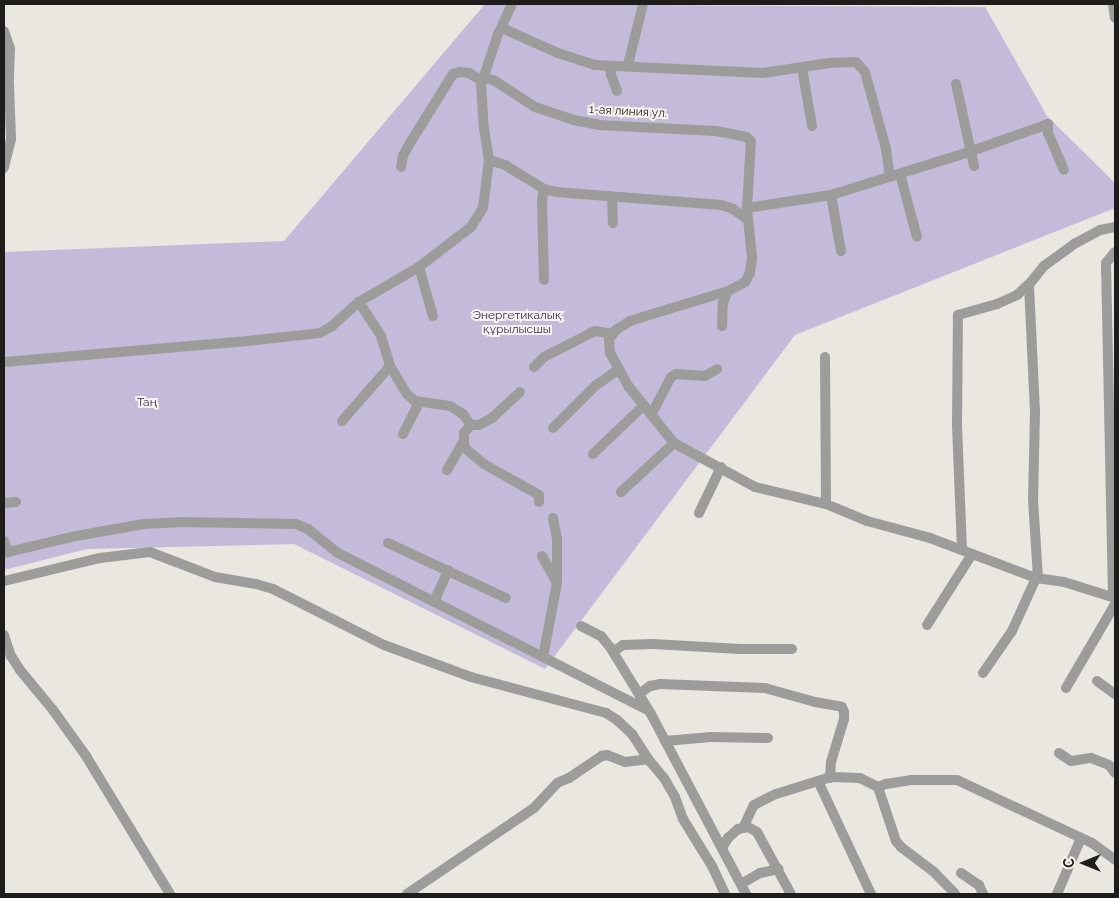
<!DOCTYPE html>
<meta charset="utf-8">
<style>
body{margin:0}
#map{position:relative;width:1119px;height:898px;overflow:hidden;background:#eae6e0;font-family:Raleway,sans-serif}
div>[style]{position:absolute}
[style*='--x']{left:calc(var(--x)*1px);top:calc(var(--y)*1px);width:calc(var(--w)*1px);rotate:calc(var(--a)*1deg)}
.green>*{inset:0;background:#c4bad9}
.minor>*{height:10px;margin:-5px;padding:0 5px;transform-origin:5px;border-radius:5px;background:#9e9c9a}
span{translate:-50% -50%;white-space:nowrap;text-align:center;line-height:1.15;-webkit-text-stroke:4px #f8f3ed;paint-order:stroke}
.street-label{font-size:12px;color:#1e1d1b}
.park-label{font-size:12px;color:#3c2b57}
.frame{position:absolute;inset:0;border:5px solid #1e1d1b;pointer-events:none}
.north{position:absolute;left:1059px;top:838px;width:50px;height:50px;-webkit-text-stroke:4px #f8f3ed;paint-order:stroke;rotate:270deg;font-size:14px;font-weight:700;line-height:20px;text-align:center;color:#1e1d1b}
.north::after{content:'';display:block;margin:auto;width:18px;height:22px;background:#1e1d1b;clip-path:polygon(50% 0,100% 100%,50% 72%,0 100%)}
</style>
<div id="map">
<div class="green">
<div style="clip-path:polygon(485px 4px,985px 7px,1047px 116px,1115px 183px,1115px 208px,795px 335px,545px 669px,294px 544px,87px 549px,4px 570px,4px 252px,284px 241px)"></div>
</div>
<div class="minor">
<div style="--x:1113;--y:4;--w:14;--a:82"></div>
<div style="--x:502;--y:28;--w:61;--a:24.1"></div>
<div style="--x:558;--y:53;--w:38;--a:18"></div>
<div style="--x:594;--y:65;--w:169;--a:2.7"></div>
<div style="--x:763;--y:73;--w:67;--a:-8.6"></div>
<div style="--x:829;--y:63;--w:27;--a:-2"></div>
<div style="--x:856;--y:62;--w:13;--a:48"></div>
<div style="--x:865;--y:72;--w:80;--a:74.7"></div>
<div style="--x:886;--y:149;--w:28;--a:82"></div>
<div style="--x:4;--y:31;--w:18;--a:71"></div>
<div style="--x:10;--y:48;--w:37;--a:92"></div>
<div style="--x:9;--y:85;--w:54;--a:87.9"></div>
<div style="--x:11;--y:139;--w:30;--a:104"></div>
<div style="--x:628;--y:65;--w:63;--a:-76.2"></div>
<div style="--x:610;--y:66;--w:9;--a:84"></div>
<div style="--x:611;--y:75;--w:17;--a:69"></div>
<div style="--x:802;--y:68;--w:59;--a:80.2"></div>
<div style="--x:483;--y:77;--w:13;--a:18"></div>
<div style="--x:495;--y:81;--w:48;--a:33"></div>
<div style="--x:535;--y:107;--w:41;--a:18.4"></div>
<div style="--x:574;--y:120;--w:25;--a:11"></div>
<div style="--x:599;--y:125;--w:117;--a:2.9"></div>
<div style="--x:716;--y:131;--w:31;--a:11"></div>
<div style="--x:746;--y:137;--w:6;--a:39"></div>
<div style="--x:751;--y:141;--w:67;--a:93.4"></div>
<div style="--x:747;--y:208;--w:50;--a:84.3"></div>
<div style="--x:752;--y:258;--w:15;--a:98"></div>
<div style="--x:750;--y:273;--w:10;--a:119"></div>
<div style="--x:745;--y:282;--w:19;--a:152"></div>
<div style="--x:728;--y:291;--w:102;--a:163"></div>
<div style="--x:630;--y:321;--w:17;--a:147"></div>
<div style="--x:616;--y:330;--w:11;--a:128"></div>
<div style="--x:609;--y:339;--w:14;--a:86"></div>
<div style="--x:610;--y:353;--w:39;--a:61"></div>
<div style="--x:629;--y:387;--w:72;--a:51.2"></div>
<div style="--x:674;--y:443;--w:92;--a:28.5"></div>
<div style="--x:755;--y:487;--w:73;--a:13.5"></div>
<div style="--x:826;--y:504;--w:44;--a:22.5"></div>
<div style="--x:867;--y:521;--w:65;--a:15.1"></div>
<div style="--x:930;--y:538;--w:113;--a:20.7"></div>
<div style="--x:1036;--y:578;--w:28;--a:8"></div>
<div style="--x:1064;--y:582;--w:53;--a:17.4"></div>
<div style="--x:956;--y:84;--w:84;--a:77.6"></div>
<div style="--x:489;--y:160;--w:17;--a:17"></div>
<div style="--x:505;--y:165;--w:46;--a:31.6"></div>
<div style="--x:544;--y:189;--w:12;--a:14"></div>
<div style="--x:556;--y:192;--w:166;--a:4.5"></div>
<div style="--x:721;--y:205;--w:13;--a:18"></div>
<div style="--x:733;--y:209;--w:17;--a:36"></div>
<div style="--x:401;--y:167;--w:11;--a:-80"></div>
<div style="--x:403;--y:156;--w:15;--a:-62"></div>
<div style="--x:410;--y:143;--w:81;--a:-58.1"></div>
<div style="--x:453;--y:74;--w:7;--a:-16"></div>
<div style="--x:460;--y:72;--w:9;--a:6"></div>
<div style="--x:469;--y:73;--w:15;--a:32"></div>
<div style="--x:900;--y:174;--w:65;--a:74.9"></div>
<div style="--x:544;--y:189;--w:11;--a:100"></div>
<div style="--x:542;--y:200;--w:80;--a:88.6"></div>
<div style="--x:831;--y:195;--w:57;--a:79.9"></div>
<div style="--x:612;--y:197;--w:26;--a:88"></div>
<div style="--x:747;--y:208;--w:85;--a:-8.8"></div>
<div style="--x:831;--y:195;--w:145;--a:-17.3"></div>
<div style="--x:969;--y:152;--w:84;--a:-19.5"></div>
<div style="--x:1048;--y:124;--w:9;--a:90"></div>
<div style="--x:1048;--y:133;--w:40;--a:66.6"></div>
<div style="--x:419;--y:267;--w:51;--a:74.1"></div>
<div style="--x:1029;--y:285;--w:128;--a:87.3"></div>
<div style="--x:1035;--y:413;--w:86;--a:91.3"></div>
<div style="--x:1033;--y:499;--w:79;--a:86.4"></div>
<div style="--x:359;--y:302;--w:40;--a:57.1"></div>
<div style="--x:381;--y:336;--w:31;--a:73"></div>
<div style="--x:390;--y:366;--w:33;--a:59"></div>
<div style="--x:407;--y:394;--w:11;--a:41"></div>
<div style="--x:415;--y:401;--w:35;--a:8"></div>
<div style="--x:450;--y:406;--w:15;--a:32"></div>
<div style="--x:463;--y:414;--w:14;--a:54"></div>
<div style="--x:471;--y:425;--w:8;--a:0"></div>
<div style="--x:479;--y:425;--w:15;--a:-28"></div>
<div style="--x:492;--y:418;--w:38;--a:-43"></div>
<div style="--x:722;--y:326;--w:23;--a:-88"></div>
<div style="--x:723;--y:303;--w:13;--a:-67"></div>
<div style="--x:825;--y:357;--w:147;--a:89.6"></div>
<div style="--x:4;--y:362;--w:245;--a:-4.9"></div>
<div style="--x:248;--y:341;--w:72;--a:-6.3"></div>
<div style="--x:320;--y:333;--w:14;--a:-30"></div>
<div style="--x:332;--y:326;--w:36;--a:-42"></div>
<div style="--x:359;--y:302;--w:69;--a:-30.3"></div>
<div style="--x:419;--y:267;--w:66;--a:-37.6"></div>
<div style="--x:471;--y:227;--w:22;--a:-58"></div>
<div style="--x:483;--y:208;--w:48;--a:-82.9"></div>
<div style="--x:489;--y:160;--w:30;--a:-99"></div>
<div style="--x:484;--y:130;--w:45;--a:-93.8"></div>
<div style="--x:481;--y:85;--w:54;--a:-71.6"></div>
<div style="--x:498;--y:34;--w:33;--a:-65"></div>
<div style="--x:534;--y:367;--w:14;--a:-45"></div>
<div style="--x:544;--y:357;--w:53;--a:-27.1"></div>
<div style="--x:591;--y:333;--w:4;--a:-27"></div>
<div style="--x:595;--y:331;--w:18;--a:9"></div>
<div style="--x:651;--y:415;--w:43;--a:-62.2"></div>
<div style="--x:671;--y:377;--w:6;--a:-31"></div>
<div style="--x:676;--y:374;--w:29;--a:4"></div>
<div style="--x:705;--y:376;--w:14;--a:-30"></div>
<div style="--x:342;--y:421;--w:73;--a:-48.9"></div>
<div style="--x:471;--y:425;--w:11;--a:131"></div>
<div style="--x:464;--y:433;--w:11;--a:90"></div>
<div style="--x:464;--y:444;--w:5;--a:68"></div>
<div style="--x:466;--y:449;--w:23;--a:40"></div>
<div style="--x:484;--y:464;--w:63;--a:29.4"></div>
<div style="--x:539;--y:495;--w:7;--a:90"></div>
<div style="--x:553;--y:428;--w:59;--a:-45"></div>
<div style="--x:595;--y:386;--w:29;--a:-35"></div>
<div style="--x:403;--y:434;--w:35;--a:-63"></div>
<div style="--x:593;--y:454;--w:69;--a:-43.8"></div>
<div style="--x:447;--y:470;--w:34;--a:-60"></div>
<div style="--x:621;--y:492;--w:72;--a:-42.8"></div>
<div style="--x:4;--y:503;--w:12;--a:-5"></div>
<div style="--x:699;--y:513;--w:51;--a:-64.4"></div>
<div style="--x:553;--y:518;--w:21;--a:79"></div>
<div style="--x:557;--y:539;--w:40;--a:90"></div>
<div style="--x:4;--y:541;--w:12;--a:70"></div>
<div style="--x:388;--y:543;--w:130;--a:25"></div>
<div style="--x:962;--y:550;--w:126;--a:-92.3"></div>
<div style="--x:957;--y:424;--w:109;--a:-89.5"></div>
<div style="--x:958;--y:315;--w:41;--a:-15.8"></div>
<div style="--x:997;--y:304;--w:22;--a:-24"></div>
<div style="--x:1017;--y:295;--w:19;--a:-43"></div>
<div style="--x:1031;--y:282;--w:21;--a:-51"></div>
<div style="--x:1044;--y:266;--w:37;--a:-36"></div>
<div style="--x:1074;--y:244;--w:30;--a:-28"></div>
<div style="--x:1100;--y:230;--w:15;--a:-11"></div>
<div style="--x:4;--y:553;--w:74;--a:-13.3"></div>
<div style="--x:76;--y:536;--w:69;--a:-10"></div>
<div style="--x:144;--y:524;--w:34;--a:-3"></div>
<div style="--x:178;--y:522;--w:118;--a:1"></div>
<div style="--x:296;--y:524;--w:13;--a:23"></div>
<div style="--x:308;--y:529;--w:36;--a:39"></div>
<div style="--x:336;--y:552;--w:350;--a:26.9"></div>
<div style="--x:542;--y:556;--w:31;--a:61"></div>
<div style="--x:557;--y:583;--w:75;--a:100.7"></div>
<div style="--x:4;--y:581;--w:99;--a:-13.5"></div>
<div style="--x:100;--y:558;--w:50;--a:-6.8"></div>
<div style="--x:150;--y:552;--w:70;--a:21"></div>
<div style="--x:215;--y:577;--w:42;--a:9.7"></div>
<div style="--x:256;--y:584;--w:18;--a:16"></div>
<div style="--x:273;--y:589;--w:124;--a:26.8"></div>
<div style="--x:384;--y:645;--w:93;--a:20.2"></div>
<div style="--x:471;--y:677;--w:140;--a:14.9"></div>
<div style="--x:606;--y:713;--w:13;--a:32"></div>
<div style="--x:617;--y:720;--w:21;--a:43"></div>
<div style="--x:632;--y:734;--w:30;--a:57"></div>
<div style="--x:648;--y:759;--w:25;--a:50"></div>
<div style="--x:664;--y:778;--w:22;--a:60"></div>
<div style="--x:675;--y:797;--w:23;--a:70"></div>
<div style="--x:683;--y:819;--w:55;--a:58.3"></div>
<div style="--x:712;--y:866;--w:31;--a:65"></div>
<div style="--x:1113;--y:597;--w:325;--a:-91.2"></div>
<div style="--x:1106;--y:272;--w:9;--a:-90"></div>
<div style="--x:1106;--y:263;--w:14;--a:-51"></div>
<div style="--x:434;--y:602;--w:35;--a:-66"></div>
<div style="--x:927;--y:625;--w:84;--a:-57.6"></div>
<div style="--x:581;--y:626;--w:22;--a:27"></div>
<div style="--x:601;--y:636;--w:14;--a:51"></div>
<div style="--x:610;--y:647;--w:79;--a:58.5"></div>
<div style="--x:651;--y:714;--w:204;--a:62.2"></div>
<div style="--x:4;--y:635;--w:22;--a:72"></div>
<div style="--x:11;--y:656;--w:17;--a:57"></div>
<div style="--x:20;--y:670;--w:52;--a:50.5"></div>
<div style="--x:53;--y:710;--w:57;--a:54.3"></div>
<div style="--x:86;--y:756;--w:162;--a:58.7"></div>
<div style="--x:613;--y:652;--w:12;--a:-35"></div>
<div style="--x:623;--y:645;--w:30;--a:-2"></div>
<div style="--x:653;--y:644;--w:87;--a:3.3"></div>
<div style="--x:740;--y:649;--w:52;--a:0"></div>
<div style="--x:983;--y:673;--w:51;--a:-55.4"></div>
<div style="--x:1012;--y:631;--w:58;--a:-65.6"></div>
<div style="--x:1097;--y:681;--w:22;--a:36"></div>
<div style="--x:1066;--y:688;--w:97;--a:-59.7"></div>
<div style="--x:639;--y:694;--w:14;--a:-36"></div>
<div style="--x:650;--y:686;--w:10;--a:-11"></div>
<div style="--x:660;--y:684;--w:105;--a:2.2"></div>
<div style="--x:765;--y:688;--w:52;--a:15.6"></div>
<div style="--x:815;--y:702;--w:27;--a:10"></div>
<div style="--x:842;--y:707;--w:5;--a:68"></div>
<div style="--x:844;--y:712;--w:7;--a:90"></div>
<div style="--x:844;--y:719;--w:45;--a:106.8"></div>
<div style="--x:831;--y:762;--w:16;--a:94"></div>
<div style="--x:665;--y:741;--w:46;--a:-5"></div>
<div style="--x:711;--y:737;--w:57;--a:1"></div>
<div style="--x:1059;--y:753;--w:14;--a:34"></div>
<div style="--x:1071;--y:761;--w:20;--a:-9"></div>
<div style="--x:1091;--y:758;--w:19;--a:21"></div>
<div style="--x:1109;--y:765;--w:10;--a:53"></div>
<div style="--x:818;--y:781;--w:125;--a:64.9"></div>
<div style="--x:878;--y:787;--w:9;--a:-21"></div>
<div style="--x:886;--y:784;--w:25;--a:-9"></div>
<div style="--x:911;--y:780;--w:46;--a:0"></div>
<div style="--x:957;--y:780;--w:149;--a:25"></div>
<div style="--x:1092;--y:843;--w:29;--a:36"></div>
<div style="--x:744;--y:826;--w:23;--a:-65"></div>
<div style="--x:754;--y:805;--w:25;--a:-27"></div>
<div style="--x:776;--y:794;--w:58;--a:-17.2"></div>
<div style="--x:831;--y:777;--w:29;--a:2"></div>
<div style="--x:860;--y:778;--w:20;--a:27"></div>
<div style="--x:878;--y:787;--w:57;--a:71.6"></div>
<div style="--x:896;--y:841;--w:8;--a:50"></div>
<div style="--x:901;--y:847;--w:41;--a:37.1"></div>
<div style="--x:934;--y:872;--w:30;--a:46"></div>
<div style="--x:722;--y:848;--w:12;--a:-59"></div>
<div style="--x:728;--y:838;--w:13;--a:-42"></div>
<div style="--x:738;--y:829;--w:10;--a:-11"></div>
<div style="--x:748;--y:827;--w:10;--a:29"></div>
<div style="--x:757;--y:832;--w:71;--a:61.3"></div>
<div style="--x:961;--y:873;--w:22;--a:34"></div>
<div style="--x:979;--y:885;--w:10;--a:66"></div>
<div style="--x:741;--y:884;--w:22;--a:-30"></div>
<div style="--x:760;--y:873;--w:19;--a:-12"></div>
<div style="--x:407;--y:894;--w:153;--a:-34.1"></div>
<div style="--x:534;--y:808;--w:34;--a:-47"></div>
<div style="--x:557;--y:783;--w:13;--a:-23"></div>
<div style="--x:569;--y:778;--w:40;--a:-34"></div>
<div style="--x:602;--y:756;--w:5;--a:-11"></div>
<div style="--x:607;--y:755;--w:19;--a:21"></div>
<div style="--x:625;--y:762;--w:23;--a:-7"></div>
<div style="--x:1057;--y:894;--w:61;--a:-66.8"></div>
</div>
<div class="street-label">
<span style="left:628px;top:112px;rotate:3deg">1-ая линия ул.</span>
</div>
<div class="park-label">
<span style="left:517px;top:323px">Энергетикалық<br>құрылысшы</span>
<span style="left:147px;top:403px">Таң</span>
</div>
<div class="frame"></div>
<div class="north">С</div>
</div>
